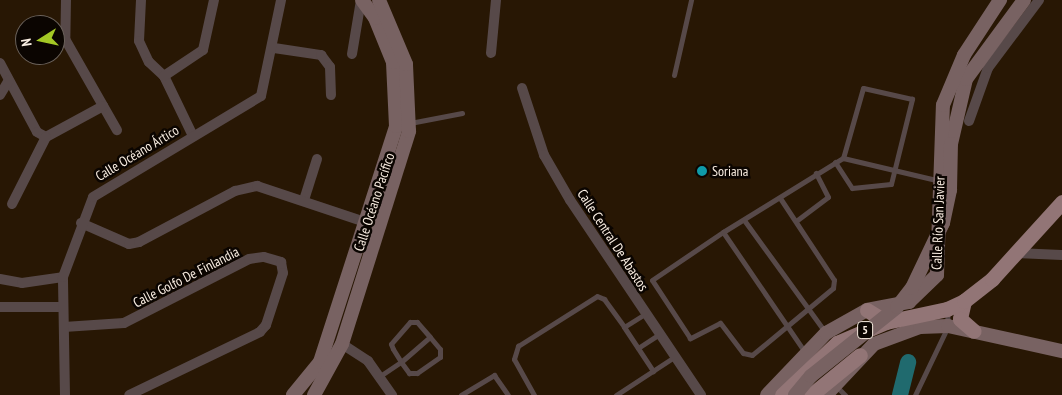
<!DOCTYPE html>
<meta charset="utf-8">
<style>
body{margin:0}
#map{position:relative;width:1062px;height:395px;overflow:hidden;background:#281704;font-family:"PT Sans Narrow",sans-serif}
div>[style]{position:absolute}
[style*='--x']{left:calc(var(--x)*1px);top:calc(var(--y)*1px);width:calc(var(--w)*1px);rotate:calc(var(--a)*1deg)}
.river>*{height:16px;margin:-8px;padding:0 8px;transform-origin:8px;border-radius:8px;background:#206a6e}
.lane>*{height:5px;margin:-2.5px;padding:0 2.5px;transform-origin:2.5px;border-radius:2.5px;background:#574949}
.street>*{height:10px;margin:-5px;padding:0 5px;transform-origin:5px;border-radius:5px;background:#574949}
.secondary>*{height:14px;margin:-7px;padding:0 7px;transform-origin:7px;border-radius:7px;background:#786262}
.primary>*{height:15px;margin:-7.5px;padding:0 7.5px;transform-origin:7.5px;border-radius:7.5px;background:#927576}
.secondary-bridge>*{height:14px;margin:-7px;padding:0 7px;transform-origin:7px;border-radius:7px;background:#786262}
.dots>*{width:14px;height:14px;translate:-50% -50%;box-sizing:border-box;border:2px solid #0b0501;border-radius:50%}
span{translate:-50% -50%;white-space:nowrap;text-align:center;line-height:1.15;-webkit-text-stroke:5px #0b0501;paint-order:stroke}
.shield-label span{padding:1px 4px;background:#0b0501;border:1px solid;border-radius:4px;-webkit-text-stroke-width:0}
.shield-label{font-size:12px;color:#faeee2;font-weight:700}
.street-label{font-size:14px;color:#faeee2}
.poi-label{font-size:14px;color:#faeee2}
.left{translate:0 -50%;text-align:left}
.north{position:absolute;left:15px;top:15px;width:50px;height:50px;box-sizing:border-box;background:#0b0501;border:1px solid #6b625b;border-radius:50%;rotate:260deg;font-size:14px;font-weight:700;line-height:20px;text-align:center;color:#faeee2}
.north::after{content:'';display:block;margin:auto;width:18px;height:22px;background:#a4c825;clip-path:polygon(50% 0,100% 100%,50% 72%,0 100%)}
</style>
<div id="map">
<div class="river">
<div style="--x:900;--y:395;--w:34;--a:-76"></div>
</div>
<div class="lane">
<div style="--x:674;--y:75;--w:77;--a:-77.2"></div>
<div style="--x:410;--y:123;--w:53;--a:-10.9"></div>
<div style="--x:835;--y:162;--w:31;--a:57"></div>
<div style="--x:852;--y:188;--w:39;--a:-6"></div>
<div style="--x:891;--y:184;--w:88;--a:-76.1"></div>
<div style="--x:912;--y:99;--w:50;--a:-167.3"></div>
<div style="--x:863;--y:88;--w:73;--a:105.9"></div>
<div style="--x:780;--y:198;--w:98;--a:56.6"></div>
<div style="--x:834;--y:280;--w:8;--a:97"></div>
<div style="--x:833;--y:288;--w:105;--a:140.4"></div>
<div style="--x:752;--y:355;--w:9;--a:-167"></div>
<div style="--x:743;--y:353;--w:38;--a:-127"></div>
<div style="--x:720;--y:323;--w:34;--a:153"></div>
<div style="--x:690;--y:338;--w:69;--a:-123.2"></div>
<div style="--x:652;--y:280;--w:86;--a:-34.1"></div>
<div style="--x:723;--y:232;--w:141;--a:-31.7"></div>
<div style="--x:843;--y:158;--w:100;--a:13.3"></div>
<div style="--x:744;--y:220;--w:138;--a:54.1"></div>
<div style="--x:796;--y:221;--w:40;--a:-37"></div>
<div style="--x:828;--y:197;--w:27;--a:-117"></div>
<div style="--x:723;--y:232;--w:145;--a:55.7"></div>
<div style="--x:624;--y:327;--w:53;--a:56.6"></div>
<div style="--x:638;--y:348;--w:24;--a:-33"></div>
<div style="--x:380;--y:376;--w:25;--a:-34"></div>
<div style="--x:401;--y:362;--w:38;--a:-41"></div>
<div style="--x:430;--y:337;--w:20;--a:-131"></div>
<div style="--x:417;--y:322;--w:7;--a:180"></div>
<div style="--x:410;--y:322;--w:29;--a:131"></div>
<div style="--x:391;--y:344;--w:5;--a:68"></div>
<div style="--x:393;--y:349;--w:15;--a:58"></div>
<div style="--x:401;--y:362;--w:14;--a:54"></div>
<div style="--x:409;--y:373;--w:8;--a:0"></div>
<div style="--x:417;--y:373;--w:28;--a:-35"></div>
<div style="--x:440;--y:357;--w:8;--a:-90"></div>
<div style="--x:440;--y:349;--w:16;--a:-130"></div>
<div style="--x:836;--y:386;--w:13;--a:45"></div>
<div style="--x:461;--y:395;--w:39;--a:-31"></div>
<div style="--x:494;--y:375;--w:24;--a:55"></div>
<div style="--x:534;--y:395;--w:41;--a:-119.1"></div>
<div style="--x:514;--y:359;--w:14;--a:-73"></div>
<div style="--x:518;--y:346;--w:93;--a:-32.3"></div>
<div style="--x:597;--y:296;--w:8;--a:23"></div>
<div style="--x:604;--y:299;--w:34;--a:54"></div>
<div style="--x:624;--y:327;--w:25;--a:-32"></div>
<div style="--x:616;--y:395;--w:69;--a:-33.2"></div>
<div style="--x:915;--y:395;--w:76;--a:-64.4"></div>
<div style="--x:948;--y:326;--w:16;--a:-94"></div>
</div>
<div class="street">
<div style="--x:66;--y:0;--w:39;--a:91"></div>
<div style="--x:65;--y:39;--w:105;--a:60.3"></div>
<div style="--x:141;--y:0;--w:41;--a:92.8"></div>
<div style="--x:139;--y:41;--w:23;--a:65"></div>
<div style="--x:149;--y:62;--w:21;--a:43"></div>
<div style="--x:164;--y:76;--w:67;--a:64.2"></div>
<div style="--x:274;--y:48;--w:48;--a:8.5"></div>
<div style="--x:321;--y:55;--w:15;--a:53"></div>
<div style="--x:330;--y:67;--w:28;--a:88"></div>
<div style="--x:491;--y:53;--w:53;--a:-84.6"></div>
<div style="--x:352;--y:54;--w:55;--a:-80.5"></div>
<div style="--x:0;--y:63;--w:78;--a:61.8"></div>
<div style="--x:37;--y:132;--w:10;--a:29"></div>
<div style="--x:164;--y:76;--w:47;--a:-33.7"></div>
<div style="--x:203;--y:50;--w:51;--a:-77.6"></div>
<div style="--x:522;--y:88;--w:71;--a:71.8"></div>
<div style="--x:544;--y:155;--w:52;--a:60"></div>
<div style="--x:570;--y:200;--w:235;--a:56.1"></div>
<div style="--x:0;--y:95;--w:17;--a:-59"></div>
<div style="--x:969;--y:121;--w:56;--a:-70.3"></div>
<div style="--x:988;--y:68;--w:85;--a:-53.1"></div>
<div style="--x:46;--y:137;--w:65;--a:-28.5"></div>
<div style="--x:304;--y:200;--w:43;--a:-72.4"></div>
<div style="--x:12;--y:204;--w:75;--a:-63.1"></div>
<div style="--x:81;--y:223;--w:52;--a:23.6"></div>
<div style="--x:129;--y:244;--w:10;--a:-11"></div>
<div style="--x:139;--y:242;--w:109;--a:-28"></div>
<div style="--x:235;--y:191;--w:23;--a:-13"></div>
<div style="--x:257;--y:186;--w:117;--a:18.4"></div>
<div style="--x:1016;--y:253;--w:46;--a:2.5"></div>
<div style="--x:0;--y:279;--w:22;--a:10"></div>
<div style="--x:22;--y:283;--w:41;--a:-8.3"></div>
<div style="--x:0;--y:307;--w:63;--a:0"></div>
<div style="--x:64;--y:327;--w:60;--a:-3.8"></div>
<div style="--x:124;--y:323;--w:140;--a:-27.1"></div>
<div style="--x:249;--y:259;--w:15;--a:-8"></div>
<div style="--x:264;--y:257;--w:18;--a:16"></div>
<div style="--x:281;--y:262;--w:11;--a:80"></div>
<div style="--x:283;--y:273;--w:55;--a:108.1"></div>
<div style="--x:266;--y:325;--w:9;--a:131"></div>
<div style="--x:260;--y:332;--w:145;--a:154.3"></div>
<div style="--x:342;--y:344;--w:31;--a:33"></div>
<div style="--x:368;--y:361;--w:42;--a:54.8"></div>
<div style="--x:65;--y:395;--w:118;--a:-91"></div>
<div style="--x:63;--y:277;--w:85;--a:-69.4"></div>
<div style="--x:93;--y:197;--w:196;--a:-31"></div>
<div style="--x:261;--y:96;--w:98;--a:-78.2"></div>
</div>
<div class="secondary">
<div style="--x:951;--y:144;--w:67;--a:-77"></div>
<div style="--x:966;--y:79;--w:98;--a:-53.7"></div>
<div style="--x:293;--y:395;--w:43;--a:-50.7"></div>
<div style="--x:320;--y:362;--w:248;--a:-72.1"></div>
<div style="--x:396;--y:126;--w:64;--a:-92.7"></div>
<div style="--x:393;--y:62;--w:48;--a:-112.2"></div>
<div style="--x:375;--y:18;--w:22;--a:-126"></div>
<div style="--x:314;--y:395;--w:58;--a:-61.2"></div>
<div style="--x:342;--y:344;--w:223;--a:-72.5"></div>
<div style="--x:409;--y:131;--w:67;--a:-92.6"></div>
<div style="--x:406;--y:64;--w:69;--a:-112.9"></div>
<div style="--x:767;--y:395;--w:86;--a:-46.4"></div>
<div style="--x:826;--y:333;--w:47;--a:-29.3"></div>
<div style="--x:867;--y:310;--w:43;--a:-10.8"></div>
<div style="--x:909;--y:302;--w:39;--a:-44"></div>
<div style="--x:937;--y:275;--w:170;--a:-88"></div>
<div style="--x:943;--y:105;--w:54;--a:-67.2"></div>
<div style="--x:964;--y:55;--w:66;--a:-56.8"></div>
<div style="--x:826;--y:395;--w:70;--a:-46.7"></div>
<div style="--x:874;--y:344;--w:49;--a:-20.3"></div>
<div style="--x:920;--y:327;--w:28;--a:-2"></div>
<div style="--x:948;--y:326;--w:117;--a:12.4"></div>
</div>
<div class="primary">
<div style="--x:964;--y:301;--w:18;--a:103"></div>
<div style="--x:960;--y:319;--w:18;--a:41"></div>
<div style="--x:867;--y:310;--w:22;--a:32"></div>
<div style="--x:782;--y:395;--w:76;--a:-43.4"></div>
<div style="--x:837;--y:343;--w:53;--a:-23.2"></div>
<div style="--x:886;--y:322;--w:62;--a:-12"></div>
<div style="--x:947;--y:309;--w:19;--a:-25"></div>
<div style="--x:964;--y:301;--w:36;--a:-38"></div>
<div style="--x:992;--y:279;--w:104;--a:-47.7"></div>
<div style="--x:811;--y:395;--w:63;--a:-39.2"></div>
</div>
<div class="secondary-bridge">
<div style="--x:795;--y:395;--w:25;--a:-50"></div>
<div style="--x:811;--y:376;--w:110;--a:-38.7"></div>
<div style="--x:897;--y:307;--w:24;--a:-52"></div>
<div style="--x:912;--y:288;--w:72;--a:-64.5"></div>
<div style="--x:943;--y:223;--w:34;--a:-78"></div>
<div style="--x:950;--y:190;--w:46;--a:-88.8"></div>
</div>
<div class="dots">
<div style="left:702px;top:171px;background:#0f9aa8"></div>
</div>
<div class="shield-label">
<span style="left:865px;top:330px">5</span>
</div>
<div class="street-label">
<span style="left:137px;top:153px;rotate:-31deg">Calle Océano Ártico</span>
<span style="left:374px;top:202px;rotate:-72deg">Calle Océano Pacífico</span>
<span style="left:938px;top:223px;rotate:-88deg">Calle Río San Javier</span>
<span style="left:613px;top:240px;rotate:57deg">Calle Central De Abastos</span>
<span style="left:186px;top:277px;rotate:-27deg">Calle Golfo De Finlandia</span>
</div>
<div class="poi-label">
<span class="left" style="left:712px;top:171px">Soriana</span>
</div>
<div class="north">N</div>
</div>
